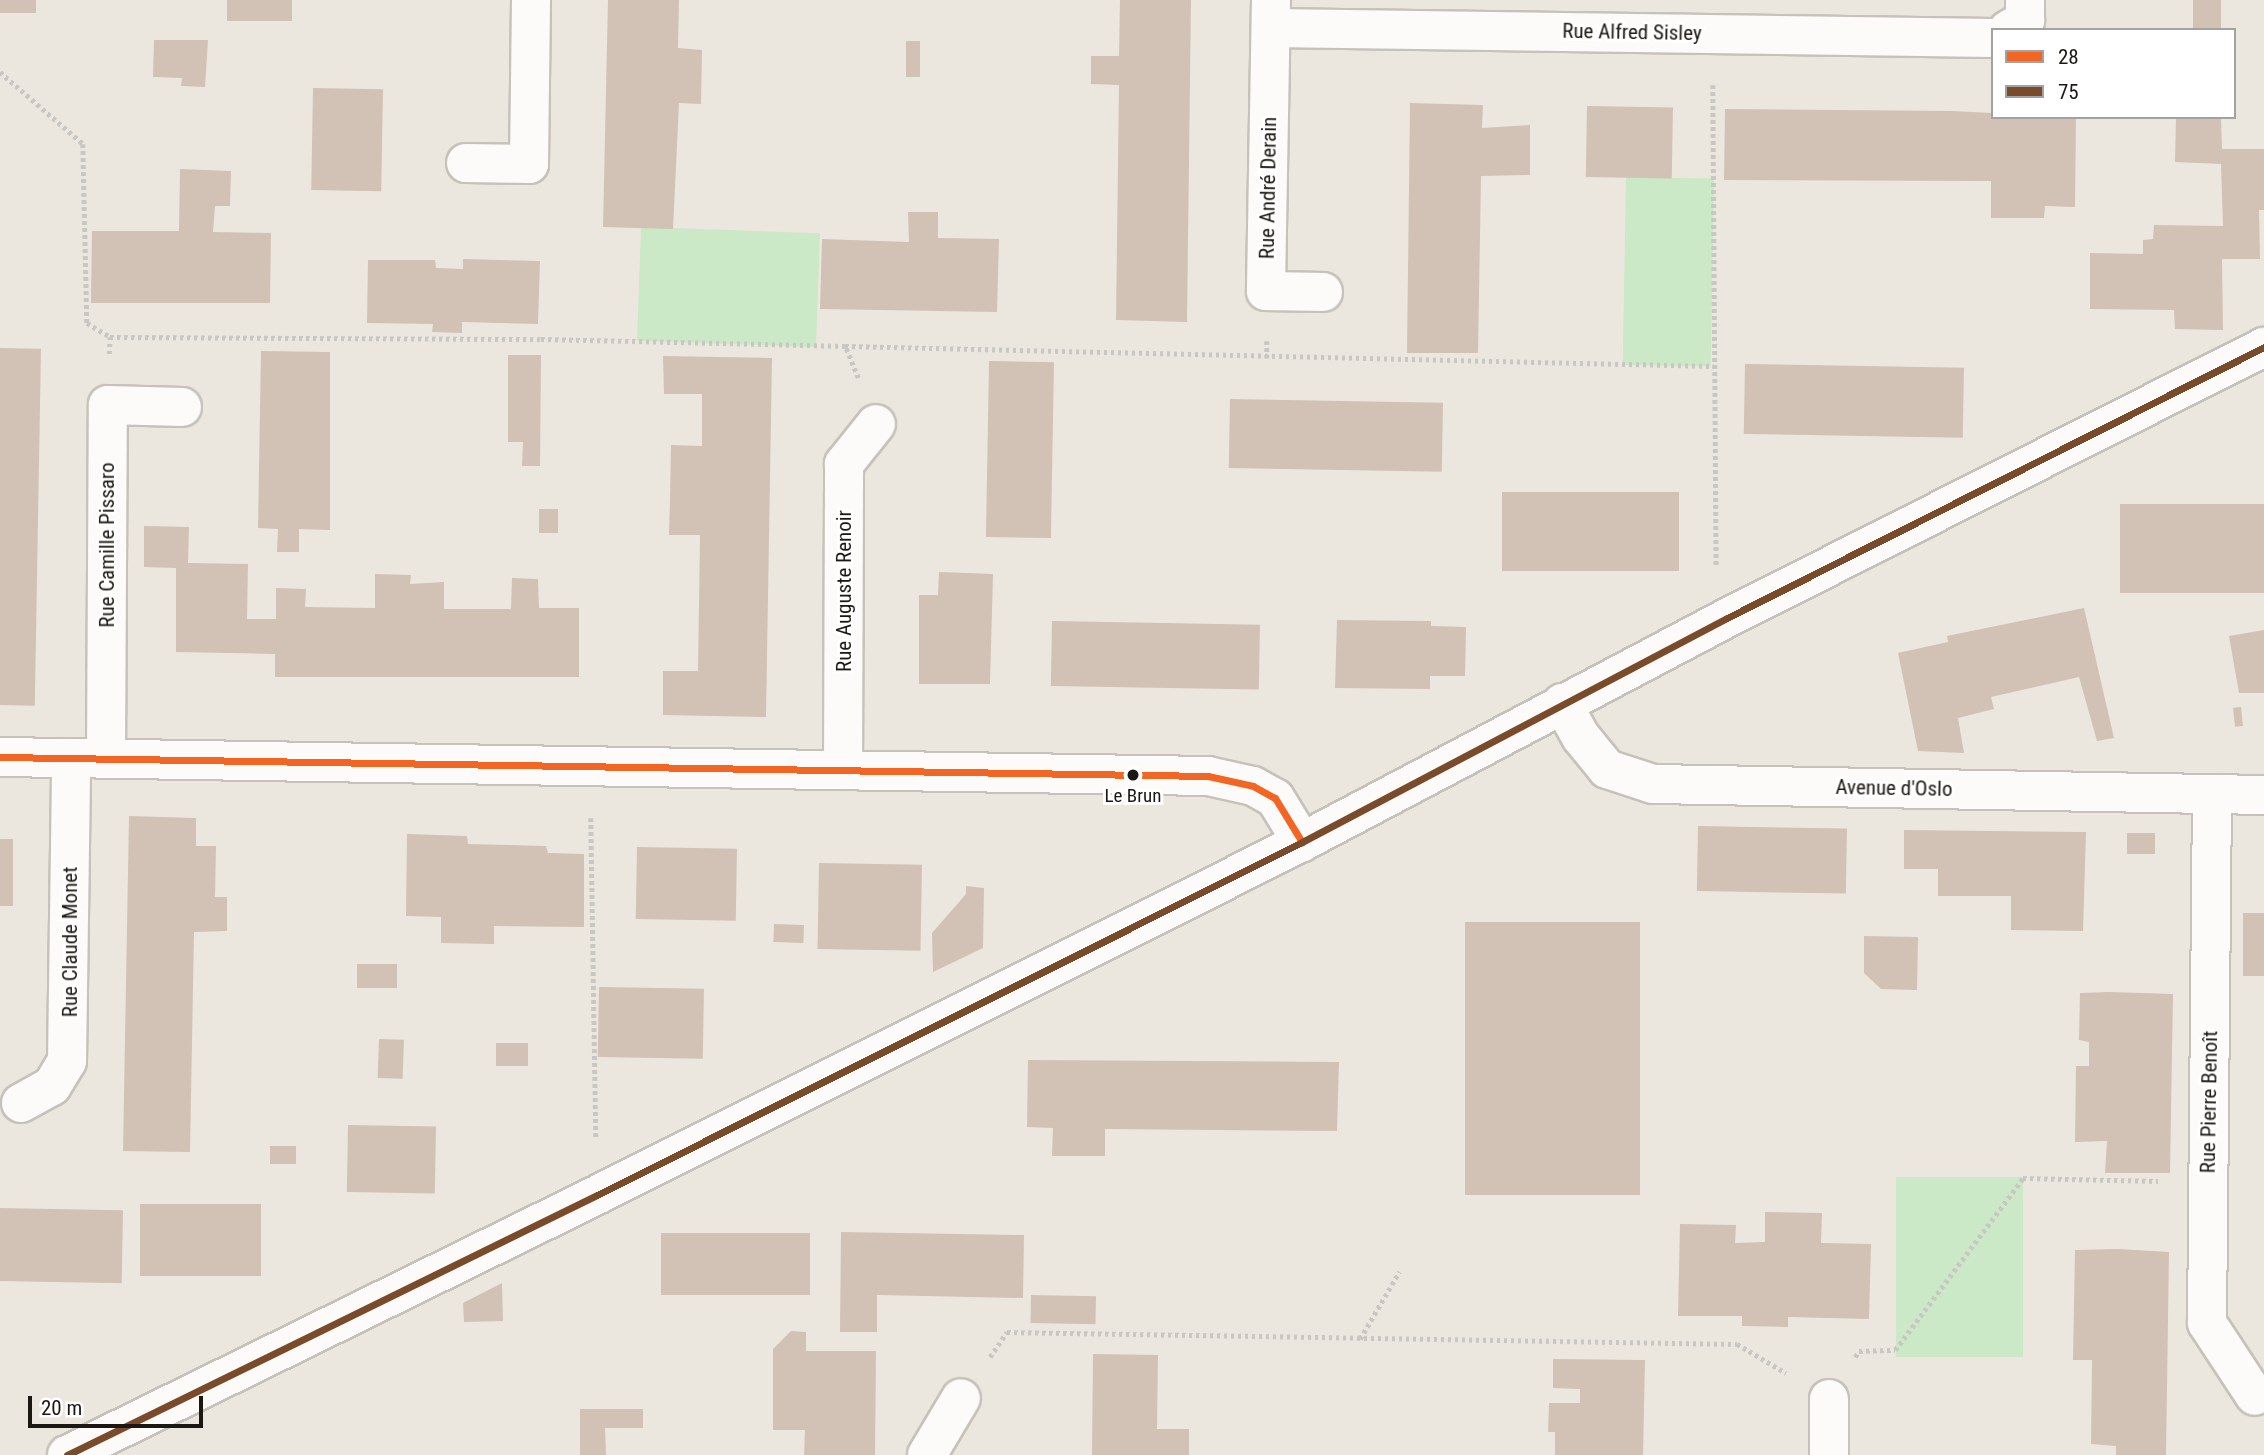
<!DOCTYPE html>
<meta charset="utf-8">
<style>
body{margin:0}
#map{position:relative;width:2264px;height:1455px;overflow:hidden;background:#ece7de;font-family:"Roboto Condensed",sans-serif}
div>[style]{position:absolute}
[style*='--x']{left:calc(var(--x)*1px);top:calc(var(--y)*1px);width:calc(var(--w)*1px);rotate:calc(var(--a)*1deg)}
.green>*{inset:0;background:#cbe8c7;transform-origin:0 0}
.building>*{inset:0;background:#d2c1b5;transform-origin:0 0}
.path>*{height:4.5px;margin-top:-2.25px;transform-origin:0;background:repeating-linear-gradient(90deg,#c9c7c4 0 3.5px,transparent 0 7px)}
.roads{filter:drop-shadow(2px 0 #c6c2bb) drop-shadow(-2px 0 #c6c2bb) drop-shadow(0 2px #c6c2bb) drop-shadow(0 -2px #c6c2bb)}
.minor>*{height:38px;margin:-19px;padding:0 19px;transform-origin:19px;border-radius:19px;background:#fcfbfa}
.bus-1>*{height:7px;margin:-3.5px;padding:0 3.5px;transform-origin:3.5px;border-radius:3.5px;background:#f26522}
.bus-2>*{height:7px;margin:-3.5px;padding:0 3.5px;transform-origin:3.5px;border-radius:3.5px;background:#7a4b2a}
.dots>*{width:19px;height:19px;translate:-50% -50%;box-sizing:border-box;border:4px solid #fff;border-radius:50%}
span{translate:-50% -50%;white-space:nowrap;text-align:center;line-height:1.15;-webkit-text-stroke:6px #fff;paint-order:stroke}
.bus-label{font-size:19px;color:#1b1712}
.street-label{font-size:21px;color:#1b1712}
.legend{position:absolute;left:1991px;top:28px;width:245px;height:91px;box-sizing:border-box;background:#fff;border:2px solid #a4a2a0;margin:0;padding:9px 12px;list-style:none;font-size:21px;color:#1b1712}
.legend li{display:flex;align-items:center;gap:14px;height:35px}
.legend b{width:35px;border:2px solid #a4a2a0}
.scale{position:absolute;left:28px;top:1396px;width:175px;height:32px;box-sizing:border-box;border:4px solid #1b1712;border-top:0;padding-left:9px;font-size:21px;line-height:24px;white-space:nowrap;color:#1b1712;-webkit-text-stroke:5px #fff;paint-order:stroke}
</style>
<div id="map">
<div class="green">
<div style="left:1626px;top:177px;width:88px;height:188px;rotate:1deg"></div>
<div style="left:641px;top:227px;width:179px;height:114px;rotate:2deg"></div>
<div style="left:1896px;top:1177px;width:127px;height:180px"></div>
</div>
<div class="building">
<div style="left:0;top:0;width:36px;height:13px"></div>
<div style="left:227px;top:0;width:65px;height:21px"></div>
<div style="clip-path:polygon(608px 0,679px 0,678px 48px,702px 50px,701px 104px,679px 103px,673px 229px,603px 227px)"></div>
<div style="clip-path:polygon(1120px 0,1191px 0,1187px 322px,1116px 320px,1119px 85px,1091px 84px,1091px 56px,1119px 56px)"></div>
<div style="left:2193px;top:0;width:28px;height:30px"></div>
<div style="clip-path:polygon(154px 40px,208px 40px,205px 87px,181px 86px,182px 78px,153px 77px)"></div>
<div style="left:906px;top:41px;width:14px;height:36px"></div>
<div style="left:313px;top:88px;width:70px;height:102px;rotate:1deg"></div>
<div style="clip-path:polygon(1410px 103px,1483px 105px,1482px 128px,1530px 125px,1530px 175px,1481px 176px,1478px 353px,1407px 353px)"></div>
<div style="left:1587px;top:106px;width:86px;height:71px;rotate:1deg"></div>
<div style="clip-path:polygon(1725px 109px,1952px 111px,1993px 113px,1993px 117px,2076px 117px,2075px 207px,2045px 206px,2044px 218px,1991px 218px,1991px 181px,1724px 180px)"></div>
<div style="clip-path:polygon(2176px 117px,2221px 117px,2222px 149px,2264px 149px,2264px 210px,2259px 210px,2260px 259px,2222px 259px,2223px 330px,2175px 329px,2174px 310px,2090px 309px,2090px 253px,2143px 254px,2143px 240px,2153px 239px,2154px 225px,2223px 226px,2221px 164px,2175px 162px)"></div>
<div style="clip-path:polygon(180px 169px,231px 171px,230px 206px,215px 206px,213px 232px,271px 233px,270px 303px,91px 303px,92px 231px,179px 231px)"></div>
<div style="clip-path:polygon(908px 212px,938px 212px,938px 238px,999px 239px,997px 312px,820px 309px,822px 239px,909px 242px)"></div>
<div style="clip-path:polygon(463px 259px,540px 261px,538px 324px,462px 322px,462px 333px,432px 332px,433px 324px,367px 323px,368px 260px,435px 260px,436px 268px,463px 269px)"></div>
<div style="left:0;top:348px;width:41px;height:357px;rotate:1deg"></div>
<div style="clip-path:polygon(261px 351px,330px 352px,330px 530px,299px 529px,299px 552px,277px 552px,278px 529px,258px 528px)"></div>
<div style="clip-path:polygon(508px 355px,541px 355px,540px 466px,522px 466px,523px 442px,508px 442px)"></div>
<div style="clip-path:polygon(663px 356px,772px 358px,766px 717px,663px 715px,663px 671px,698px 671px,700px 535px,669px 535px,670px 499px,671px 445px,702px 446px,702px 394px,664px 394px)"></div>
<div style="left:989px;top:361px;width:65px;height:176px;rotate:1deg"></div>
<div style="left:1745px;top:364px;width:219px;height:70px;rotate:1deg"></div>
<div style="left:1230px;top:399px;width:213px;height:69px;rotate:1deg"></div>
<div style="left:1502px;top:492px;width:177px;height:79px"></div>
<div style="left:2264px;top:504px;width:89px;height:144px;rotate:90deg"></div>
<div style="left:539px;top:509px;width:19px;height:24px"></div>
<div style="clip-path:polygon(144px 526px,189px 527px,188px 563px,248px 564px,247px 619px,276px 619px,276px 588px,306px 589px,305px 607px,375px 608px,375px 574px,411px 575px,410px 584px,444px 582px,444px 609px,511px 609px,512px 578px,538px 579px,539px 608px,579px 608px,579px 677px,275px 677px,275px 654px,176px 652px,176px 568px,144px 567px)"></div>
<div style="clip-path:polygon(939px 572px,993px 574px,990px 684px,919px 684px,919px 595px,938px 595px)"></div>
<div style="clip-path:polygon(2084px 608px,2114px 738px,2097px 741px,2079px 677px,1991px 697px,1994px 709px,1958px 718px,1964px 753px,1918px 751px,1898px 653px,1948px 642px,1947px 636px)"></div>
<div style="clip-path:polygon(1337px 620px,1431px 621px,1431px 626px,1466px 627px,1465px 676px,1430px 676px,1430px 689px,1335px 688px)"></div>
<div style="left:1052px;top:621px;width:208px;height:65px;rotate:1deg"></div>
<div style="clip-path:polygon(2264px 630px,2264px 693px,2239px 693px,2229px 636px)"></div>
<div style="left:2241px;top:707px;width:19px;height:8px;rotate:84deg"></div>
<div style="clip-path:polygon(129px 816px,196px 818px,196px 846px,216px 846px,215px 897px,227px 897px,227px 931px,194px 932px,190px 1152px,123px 1151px)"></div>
<div style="left:1698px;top:826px;width:149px;height:65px;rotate:1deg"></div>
<div style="clip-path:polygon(1904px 830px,2086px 832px,2083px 931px,2011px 930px,2011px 896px,1938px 896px,1938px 869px,1904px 869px)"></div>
<div style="left:2127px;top:833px;width:28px;height:21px"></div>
<div style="clip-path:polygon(407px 834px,467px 836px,468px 844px,546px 846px,548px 853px,584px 854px,584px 927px,494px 926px,494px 944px,441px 943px,441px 917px,406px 916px)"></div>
<div style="left:0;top:839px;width:13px;height:67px"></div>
<div style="left:637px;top:847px;width:100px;height:72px;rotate:1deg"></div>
<div style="left:819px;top:863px;width:103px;height:86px;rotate:1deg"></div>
<div style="clip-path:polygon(966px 886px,984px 888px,983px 948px,933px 972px,932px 933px,966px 894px)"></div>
<div style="left:2243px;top:913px;width:21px;height:63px"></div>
<div style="left:1465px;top:922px;width:175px;height:273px"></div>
<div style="left:774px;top:924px;width:30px;height:18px;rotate:2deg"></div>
<div style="clip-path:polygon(1864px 936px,1918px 937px,1917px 990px,1881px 989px,1864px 973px)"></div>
<div style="left:357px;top:964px;width:40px;height:24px"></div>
<div style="left:599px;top:987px;width:105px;height:70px;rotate:1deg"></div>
<div style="clip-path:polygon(2109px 992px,2173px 994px,2170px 1173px,2105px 1173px,2107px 1141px,2075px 1142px,2076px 1066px,2089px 1066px,2089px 1042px,2079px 1040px,2080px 993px)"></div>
<div style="left:379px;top:1039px;width:25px;height:39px;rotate:2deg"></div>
<div style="left:496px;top:1043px;width:32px;height:23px"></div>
<div style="clip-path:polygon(1028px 1060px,1339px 1062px,1337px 1131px,1105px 1129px,1105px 1156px,1052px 1156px,1053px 1128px,1027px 1127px)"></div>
<div style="left:348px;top:1125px;width:88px;height:67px;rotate:1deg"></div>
<div style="left:270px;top:1146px;width:26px;height:18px"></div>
<div style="left:140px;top:1204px;width:121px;height:72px"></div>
<div style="left:0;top:1208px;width:123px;height:73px;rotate:1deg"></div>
<div style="clip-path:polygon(1765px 1212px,1822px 1213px,1821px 1243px,1871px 1244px,1869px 1319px,1788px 1317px,1788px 1327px,1742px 1326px,1742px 1316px,1678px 1316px,1680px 1224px,1736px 1225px,1735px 1243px,1765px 1242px)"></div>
<div style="clip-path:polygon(841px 1232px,1024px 1235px,1023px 1298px,877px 1295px,877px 1332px,840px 1332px)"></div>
<div style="left:661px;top:1233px;width:149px;height:62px"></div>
<div style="clip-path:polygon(2118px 1249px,2169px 1252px,2166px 1455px,2116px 1455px,2116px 1446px,2091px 1444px,2092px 1360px,2073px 1360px,2075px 1250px)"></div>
<div style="clip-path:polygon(502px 1283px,503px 1321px,464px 1322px,463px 1303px)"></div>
<div style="left:1031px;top:1295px;width:65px;height:28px;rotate:1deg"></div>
<div style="clip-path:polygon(791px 1331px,806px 1332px,806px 1351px,876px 1351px,875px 1455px,804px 1455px,805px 1430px,773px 1430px,773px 1349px)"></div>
<div style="clip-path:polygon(1093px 1354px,1158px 1355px,1157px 1429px,1189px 1429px,1189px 1455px,1092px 1455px)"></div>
<div style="clip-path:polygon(1553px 1359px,1645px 1360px,1643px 1455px,1555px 1455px,1555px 1432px,1548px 1432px,1549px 1403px,1580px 1403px,1580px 1389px,1553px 1388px)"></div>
<div style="clip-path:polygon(580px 1409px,643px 1409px,643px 1428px,605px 1428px,606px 1455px,580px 1455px)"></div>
</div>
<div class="path">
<div style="--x:0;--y:72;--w:110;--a:40.9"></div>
<div style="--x:83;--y:144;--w:179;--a:88.7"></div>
<div style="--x:87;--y:323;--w:27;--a:31"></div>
<div style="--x:110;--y:337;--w:431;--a:0.3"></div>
<div style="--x:541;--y:339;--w:304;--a:1.3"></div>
<div style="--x:1713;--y:85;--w:481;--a:89.6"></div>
<div style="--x:1267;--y:341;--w:17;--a:90"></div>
<div style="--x:109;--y:354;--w:17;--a:-87"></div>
<div style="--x:858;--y:378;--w:35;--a:-112"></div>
<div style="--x:845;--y:346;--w:869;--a:1.32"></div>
<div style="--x:591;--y:818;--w:320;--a:89.1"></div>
<div style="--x:1360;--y:1339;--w:78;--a:-59.8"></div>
<div style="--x:990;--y:1357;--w:30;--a:-56"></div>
<div style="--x:1007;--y:1332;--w:730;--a:0.94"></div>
<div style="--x:1737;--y:1344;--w:57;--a:30.6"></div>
<div style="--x:1855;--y:1357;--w:7;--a:-56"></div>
<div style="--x:1859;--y:1351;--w:36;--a:-2"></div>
<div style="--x:1895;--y:1350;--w:214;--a:-53.3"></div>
<div style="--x:2023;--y:1178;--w:135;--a:1.3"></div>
</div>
<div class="roads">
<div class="minor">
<div style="--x:1271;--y:0;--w:291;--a:91"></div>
<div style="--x:1266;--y:291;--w:57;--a:1"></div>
<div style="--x:1271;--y:28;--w:722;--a:0.79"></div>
<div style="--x:2008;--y:30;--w:20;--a:-30"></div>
<div style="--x:2025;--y:20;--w:20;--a:-90"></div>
<div style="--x:466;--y:163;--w:63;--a:0.9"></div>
<div style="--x:529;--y:164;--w:164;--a:-89.3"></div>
<div style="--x:1562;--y:703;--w:39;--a:61"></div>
<div style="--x:1581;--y:737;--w:41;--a:50.9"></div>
<div style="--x:1607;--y:769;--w:48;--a:18.1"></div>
<div style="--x:1653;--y:784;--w:611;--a:1.03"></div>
<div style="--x:0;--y:757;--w:1208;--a:0.9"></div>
<div style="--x:1208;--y:776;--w:46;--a:12.5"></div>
<div style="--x:1253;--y:786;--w:25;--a:29"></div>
<div style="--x:1275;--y:798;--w:52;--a:58.5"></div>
<div style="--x:106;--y:758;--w:353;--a:-89.7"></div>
<div style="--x:108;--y:405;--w:74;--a:1.5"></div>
<div style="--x:843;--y:770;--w:306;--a:-89.8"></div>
<div style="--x:844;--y:464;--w:51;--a:-51.3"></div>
<div style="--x:2212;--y:794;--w:529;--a:90.54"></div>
<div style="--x:2207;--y:1323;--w:87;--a:56.7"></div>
<div style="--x:21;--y:1103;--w:35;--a:-29"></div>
<div style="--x:52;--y:1086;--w:29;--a:-59"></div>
<div style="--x:67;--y:1061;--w:303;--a:-89.2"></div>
<div style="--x:67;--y:1455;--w:590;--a:-26.13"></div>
<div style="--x:597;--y:1195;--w:788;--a:-26.6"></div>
<div style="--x:1302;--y:842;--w:480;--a:-27.8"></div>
<div style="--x:1727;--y:618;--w:602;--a:-26.78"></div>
<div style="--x:927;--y:1455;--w:66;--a:-59.2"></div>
<div style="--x:1829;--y:1455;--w:56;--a:-90"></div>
</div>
</div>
<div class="bus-1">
<div style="--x:0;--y:757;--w:1208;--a:0.9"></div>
<div style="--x:1208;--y:776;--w:46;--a:12.5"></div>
<div style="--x:1253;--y:786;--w:25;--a:29"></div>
<div style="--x:1275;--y:798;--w:52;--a:58.5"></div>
</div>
<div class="bus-2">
<div style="--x:67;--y:1455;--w:590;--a:-26.13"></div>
<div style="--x:597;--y:1195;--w:788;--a:-26.6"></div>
<div style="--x:1302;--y:842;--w:480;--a:-27.8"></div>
<div style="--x:1727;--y:618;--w:602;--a:-26.78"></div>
</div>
<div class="dots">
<div style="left:1133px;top:775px;background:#1b1712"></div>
</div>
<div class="bus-label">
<span style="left:1133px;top:796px">Le Brun</span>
</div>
<div class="street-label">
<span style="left:1632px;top:32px;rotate:1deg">Rue Alfred Sisley</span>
<span style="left:1268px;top:188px;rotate:-89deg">Rue André Derain</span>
<span style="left:107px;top:545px;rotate:-90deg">Rue Camille Pissaro</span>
<span style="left:844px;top:591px;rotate:-90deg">Rue Auguste Renoir</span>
<span style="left:1894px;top:788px;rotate:1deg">Avenue d'Oslo</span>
<span style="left:70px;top:942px;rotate:-90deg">Rue Claude Monet</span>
<span style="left:2209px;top:1102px;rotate:-89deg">Rue Pierre Benoît</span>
</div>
<ul class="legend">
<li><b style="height:9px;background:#f26522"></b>28</li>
<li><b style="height:9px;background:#7a4b2a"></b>75</li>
</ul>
<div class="scale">20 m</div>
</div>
